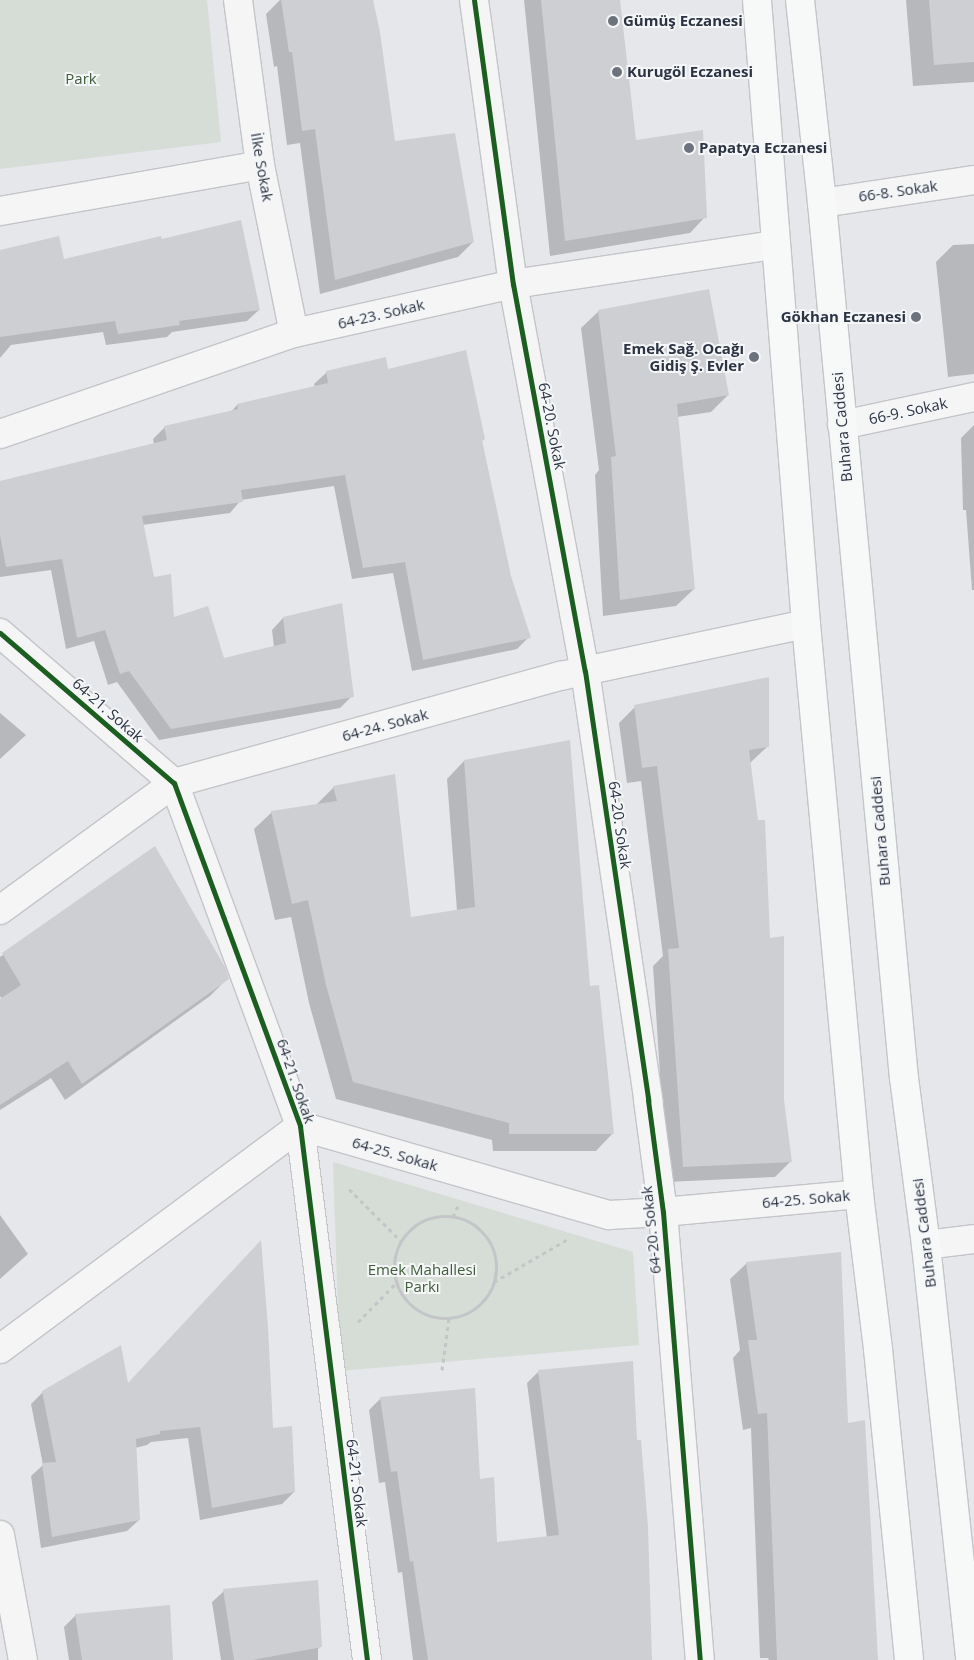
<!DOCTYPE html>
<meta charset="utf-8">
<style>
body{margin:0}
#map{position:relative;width:974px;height:1660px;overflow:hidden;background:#e5e7ea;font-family:"Open Sans",sans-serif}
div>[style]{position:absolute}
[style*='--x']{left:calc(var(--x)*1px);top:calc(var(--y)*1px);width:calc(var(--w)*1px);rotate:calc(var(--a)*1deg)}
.green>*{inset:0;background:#d6ddd6}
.shadow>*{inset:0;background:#0003}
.building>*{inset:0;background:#cdcfd2}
.path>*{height:3px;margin-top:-1.5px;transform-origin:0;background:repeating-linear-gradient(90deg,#c3c5c8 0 4px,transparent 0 8px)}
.path>.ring{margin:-1.5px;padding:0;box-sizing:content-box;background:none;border:3px solid #c3c5c8;border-radius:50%}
.roads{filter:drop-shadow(1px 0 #c3c5c8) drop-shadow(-1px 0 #c3c5c8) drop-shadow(0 1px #c3c5c8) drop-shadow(0 -1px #c3c5c8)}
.minor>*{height:28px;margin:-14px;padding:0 14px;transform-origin:14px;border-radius:14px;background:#f5f5f6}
.major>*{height:28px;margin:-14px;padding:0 14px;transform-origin:14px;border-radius:14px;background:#f7f8f8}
.cycleway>*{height:5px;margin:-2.5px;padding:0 2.5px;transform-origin:2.5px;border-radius:2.5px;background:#1b5e20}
.dots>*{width:14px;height:14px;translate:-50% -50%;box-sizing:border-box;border:2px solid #f4f6f8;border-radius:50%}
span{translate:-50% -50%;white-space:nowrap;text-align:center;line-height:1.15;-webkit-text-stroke:4px #f4f6f8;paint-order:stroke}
.poi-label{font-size:15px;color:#2c3443;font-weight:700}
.left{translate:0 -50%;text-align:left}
.right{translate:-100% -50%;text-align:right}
.park-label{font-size:15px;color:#405e3a}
.street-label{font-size:15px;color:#2c3443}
</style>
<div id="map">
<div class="green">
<div style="clip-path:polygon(0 0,207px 0,221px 142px,0 169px)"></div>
<div style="clip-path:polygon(333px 1162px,633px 1252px,639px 1345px,340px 1371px)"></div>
</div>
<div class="shadow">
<div style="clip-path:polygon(280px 0,371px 0,394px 142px,473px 242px,458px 257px,320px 294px,300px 143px,287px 145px,277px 66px,274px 67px,266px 14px)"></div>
<div style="clip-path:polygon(524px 0,619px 0,635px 141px,705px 217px,690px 233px,550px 256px)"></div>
<div style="clip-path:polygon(906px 0,974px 0,974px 82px,913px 86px)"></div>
<div style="clip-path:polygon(161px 241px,259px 310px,247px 321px,172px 332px,167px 337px,106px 345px,103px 332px,11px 345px,0 358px,0 252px,63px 260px)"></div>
<div style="clip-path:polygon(974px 244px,974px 374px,948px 377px,936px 262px,953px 245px)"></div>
<div style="clip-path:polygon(599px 311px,728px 395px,711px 412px,677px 417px,694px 589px,676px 606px,603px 616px,595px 475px,599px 470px,581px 328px)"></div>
<div style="clip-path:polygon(385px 359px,387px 370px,484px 439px,481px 442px,510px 576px,529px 637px,517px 649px,412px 671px,393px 573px,352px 579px,334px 486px,241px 500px,230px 513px,142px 525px,153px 578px,173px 618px,223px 660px,274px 647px,272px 630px,283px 618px,352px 696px,340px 708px,159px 740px,117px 682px,108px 685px,94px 641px,66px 649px,51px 570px,0 577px,0 482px,154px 444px,153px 439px,165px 427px,231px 412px,237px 405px,315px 387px,314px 384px,326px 373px)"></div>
<div style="clip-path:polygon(974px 425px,974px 590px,972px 590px,966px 510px,963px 510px,961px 438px)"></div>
<div style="clip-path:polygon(635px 707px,768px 746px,750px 763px,769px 939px,782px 1100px,791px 1161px,775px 1177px,667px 1182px,653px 966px,663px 956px,641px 781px,627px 783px,619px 723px)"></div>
<div style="clip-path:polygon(0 713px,26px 735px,0 759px)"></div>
<div style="clip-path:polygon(464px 761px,589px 987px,613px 1133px,596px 1151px,493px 1151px,492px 1140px,336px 1099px,309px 1003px,291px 917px,275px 920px,254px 829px,272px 812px,316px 805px,334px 787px,410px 918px,457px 911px,447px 779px)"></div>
<div style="clip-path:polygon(155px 848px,228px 978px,210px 996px,65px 1100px,51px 1078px,0 1110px,0 1001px,2px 999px,0 996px,0 957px)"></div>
<div style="clip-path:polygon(0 1215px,28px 1254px,0 1279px)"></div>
<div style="clip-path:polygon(747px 1263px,877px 1660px,881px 1660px,769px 1660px,768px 1658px,760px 1658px,751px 1428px,743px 1430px,733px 1358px,740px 1350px,730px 1279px)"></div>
<div style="clip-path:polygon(538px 1372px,651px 1660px,413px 1660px,402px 1572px,398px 1573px,385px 1482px,379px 1483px,369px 1410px,381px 1398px,479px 1480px,496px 1543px,547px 1538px,527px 1383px)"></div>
<div style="clip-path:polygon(127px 1385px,272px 1429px,294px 1492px,282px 1504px,200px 1520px,188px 1438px,151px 1442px,147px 1445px,135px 1448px,139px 1520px,127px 1531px,41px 1548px,31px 1476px,43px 1465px,31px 1404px,43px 1392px)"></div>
<div style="clip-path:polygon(224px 1591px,321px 1646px,318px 1649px,318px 1660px,221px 1660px,212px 1602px)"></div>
<div style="clip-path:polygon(76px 1615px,172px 1660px,69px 1660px,64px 1627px)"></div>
</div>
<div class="building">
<div style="clip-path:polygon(281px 0,373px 0,380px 32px,395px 141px,455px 133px,474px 242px,335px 280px,315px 129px,302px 131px,292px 52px,289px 52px)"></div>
<div style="clip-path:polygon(541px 0,620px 0,636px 140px,703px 130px,707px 218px,565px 241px)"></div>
<div style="clip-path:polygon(929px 0,974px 0,974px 62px,934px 65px)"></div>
<div style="clip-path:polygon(241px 220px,260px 310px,179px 321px,180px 325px,118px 334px,115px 321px,0 337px,0 250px,59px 236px,64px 259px,161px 236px,162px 239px)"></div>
<div style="clip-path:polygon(709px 289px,729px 395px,677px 404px,695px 589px,620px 600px,611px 457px,616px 456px,598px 310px)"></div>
<div style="clip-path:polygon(466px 350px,485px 439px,482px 440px,511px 576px,531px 638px,423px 660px,405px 562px,363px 568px,345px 475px,241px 490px,243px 502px,142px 516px,154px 577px,171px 574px,174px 617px,208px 606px,224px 658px,286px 643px,283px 617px,342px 603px,354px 697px,171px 729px,129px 671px,120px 674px,105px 630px,77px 638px,62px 559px,6px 567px,0 535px,0 481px,167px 440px,164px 426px,238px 409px,237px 404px,328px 383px,326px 371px,386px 357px,388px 369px)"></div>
<div style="clip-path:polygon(769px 677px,769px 747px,749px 750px,758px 820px,765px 820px,770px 938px,784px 936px,784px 1100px,792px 1162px,683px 1167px,668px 949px,679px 948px,657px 766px,642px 768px,634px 705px)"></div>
<div style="clip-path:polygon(570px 740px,590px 986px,599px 985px,614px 1134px,509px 1134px,509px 1123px,353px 1082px,326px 985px,308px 900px,292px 904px,271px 811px,337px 801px,333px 786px,395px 774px,411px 917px,475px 907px,464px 760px)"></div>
<div style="clip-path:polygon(155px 846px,225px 967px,229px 979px,82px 1084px,68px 1061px,0 1105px,0 999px,21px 985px,2px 953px)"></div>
<div style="clip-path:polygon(261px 1240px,268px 1327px,273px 1428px,292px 1426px,295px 1492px,212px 1508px,200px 1427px,160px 1431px,160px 1434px,136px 1439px,140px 1520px,52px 1537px,42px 1463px,56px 1462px,42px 1391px,121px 1345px,128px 1383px)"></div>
<div style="clip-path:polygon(841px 1252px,848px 1423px,865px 1420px,878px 1660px,777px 1660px,767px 1413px,758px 1414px,748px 1340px,757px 1340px,746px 1262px)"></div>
<div style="clip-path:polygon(633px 1361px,637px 1440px,641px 1440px,648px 1527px,652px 1660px,428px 1660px,413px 1561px,410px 1562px,397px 1471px,391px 1472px,380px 1397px,475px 1388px,480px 1479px,494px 1477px,497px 1542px,559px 1535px,538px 1370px)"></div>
<div style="clip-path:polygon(318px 1580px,322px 1647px,253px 1660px,234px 1660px,223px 1589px)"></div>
<div style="clip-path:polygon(170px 1605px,173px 1660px,82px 1660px,75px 1614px)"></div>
</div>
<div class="path">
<div style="--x:349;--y:1189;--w:74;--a:45"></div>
<div class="ring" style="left:394px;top:1216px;width:99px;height:99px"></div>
<div style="--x:453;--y:1217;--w:12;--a:-66"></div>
<div style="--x:494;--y:1282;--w:86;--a:-30.2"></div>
<div style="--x:358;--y:1322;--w:54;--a:-45.7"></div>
<div style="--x:442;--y:1370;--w:52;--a:-82.3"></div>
</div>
<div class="roads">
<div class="minor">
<div style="--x:238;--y:0;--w:166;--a:82.4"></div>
<div style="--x:260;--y:165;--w:171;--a:78.6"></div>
<div style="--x:474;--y:0;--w:287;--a:82.2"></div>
<div style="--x:513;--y:284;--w:394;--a:79.5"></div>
<div style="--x:585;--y:671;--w:434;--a:81.6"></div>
<div style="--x:648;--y:1100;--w:113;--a:82.4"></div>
<div style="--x:663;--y:1212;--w:450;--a:85.3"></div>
<div style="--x:822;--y:203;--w:154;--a:-8.6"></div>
<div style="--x:0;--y:211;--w:264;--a:-10"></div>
<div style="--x:842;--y:425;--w:135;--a:-12"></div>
<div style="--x:0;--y:434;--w:311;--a:-19"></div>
<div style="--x:294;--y:333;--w:224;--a:-12.6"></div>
<div style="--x:513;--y:284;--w:265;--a:-8.5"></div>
<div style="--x:0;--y:633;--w:230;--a:40.8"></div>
<div style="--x:174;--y:783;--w:365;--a:69.8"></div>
<div style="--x:300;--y:1126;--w:538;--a:82.85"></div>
<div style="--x:0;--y:910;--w:215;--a:-36.1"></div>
<div style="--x:174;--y:783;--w:402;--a:-15.5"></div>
<div style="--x:561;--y:676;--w:250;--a:-12"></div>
<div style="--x:926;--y:1245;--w:48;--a:-7.1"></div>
<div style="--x:0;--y:1349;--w:374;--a:-36.6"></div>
<div style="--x:300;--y:1126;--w:322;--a:16.1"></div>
<div style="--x:609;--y:1215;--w:54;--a:-3.2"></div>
<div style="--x:663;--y:1212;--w:197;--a:-5.2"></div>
<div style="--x:0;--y:1535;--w:127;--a:79.6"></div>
</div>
<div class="major">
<div style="--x:757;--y:0;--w:626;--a:85.51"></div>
<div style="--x:806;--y:624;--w:572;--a:84.69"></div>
<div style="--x:859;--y:1194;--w:156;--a:83"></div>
<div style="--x:878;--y:1349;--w:313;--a:84.3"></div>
<div style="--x:800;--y:0;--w:204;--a:83.8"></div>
<div style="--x:822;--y:203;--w:879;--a:84.65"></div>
<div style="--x:904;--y:1078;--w:168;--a:82.5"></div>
<div style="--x:926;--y:1245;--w:417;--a:83.9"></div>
</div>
</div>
<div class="cycleway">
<div style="--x:474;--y:0;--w:287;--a:82.2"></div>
<div style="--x:513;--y:284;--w:394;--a:79.5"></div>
<div style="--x:585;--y:671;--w:434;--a:81.6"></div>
<div style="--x:648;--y:1100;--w:113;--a:82.4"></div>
<div style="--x:663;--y:1212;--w:450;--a:85.3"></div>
<div style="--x:0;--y:633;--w:230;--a:40.8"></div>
<div style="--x:174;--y:783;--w:365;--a:69.8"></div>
<div style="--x:300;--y:1126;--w:538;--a:82.85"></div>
</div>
<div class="dots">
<div style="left:613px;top:21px;background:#6d737d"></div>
<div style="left:617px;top:72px;background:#6d737d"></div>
<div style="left:689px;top:148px;background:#6d737d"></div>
<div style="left:916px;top:317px;background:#6d737d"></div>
<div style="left:754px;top:357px;background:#6d737d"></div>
</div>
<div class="poi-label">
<span class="left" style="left:623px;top:21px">Gümüş Eczanesi</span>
<span class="left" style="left:627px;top:72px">Kurugöl Eczanesi</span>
<span class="left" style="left:699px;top:148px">Papatya Eczanesi</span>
<span class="right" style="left:906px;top:317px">Gökhan Eczanesi</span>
<span class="right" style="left:744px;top:357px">Emek Sağ. Ocağı<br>Gidiş Ş. Evler</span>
</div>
<div class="park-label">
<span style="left:81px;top:79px">Park</span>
<span style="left:422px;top:1278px">Emek Mahallesi<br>Parkı</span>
</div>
<div class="street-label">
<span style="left:262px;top:167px;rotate:80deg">İlke Sokak</span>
<span style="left:898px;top:191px;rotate:-8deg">66-8. Sokak</span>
<span style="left:381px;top:314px;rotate:-13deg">64-23. Sokak</span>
<span style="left:908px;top:411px;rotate:-12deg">66-9. Sokak</span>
<span style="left:552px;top:426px;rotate:79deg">64-20. Sokak</span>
<span style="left:842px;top:427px;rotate:-95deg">Buhara Caddesi</span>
<span style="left:108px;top:710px;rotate:41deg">64-21. Sokak</span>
<span style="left:385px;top:725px;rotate:-15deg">64-24. Sokak</span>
<span style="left:620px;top:825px;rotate:82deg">64-20. Sokak</span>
<span style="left:880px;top:831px;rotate:-95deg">Buhara Caddesi</span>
<span style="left:296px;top:1081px;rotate:71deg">64-21. Sokak</span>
<span style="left:395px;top:1154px;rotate:16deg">64-25. Sokak</span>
<span style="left:806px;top:1199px;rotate:-5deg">64-25. Sokak</span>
<span style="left:651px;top:1230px;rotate:-96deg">64-20. Sokak</span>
<span style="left:924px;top:1233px;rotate:-97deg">Buhara Caddesi</span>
<span style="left:357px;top:1483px;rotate:83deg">64-21. Sokak</span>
</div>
</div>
